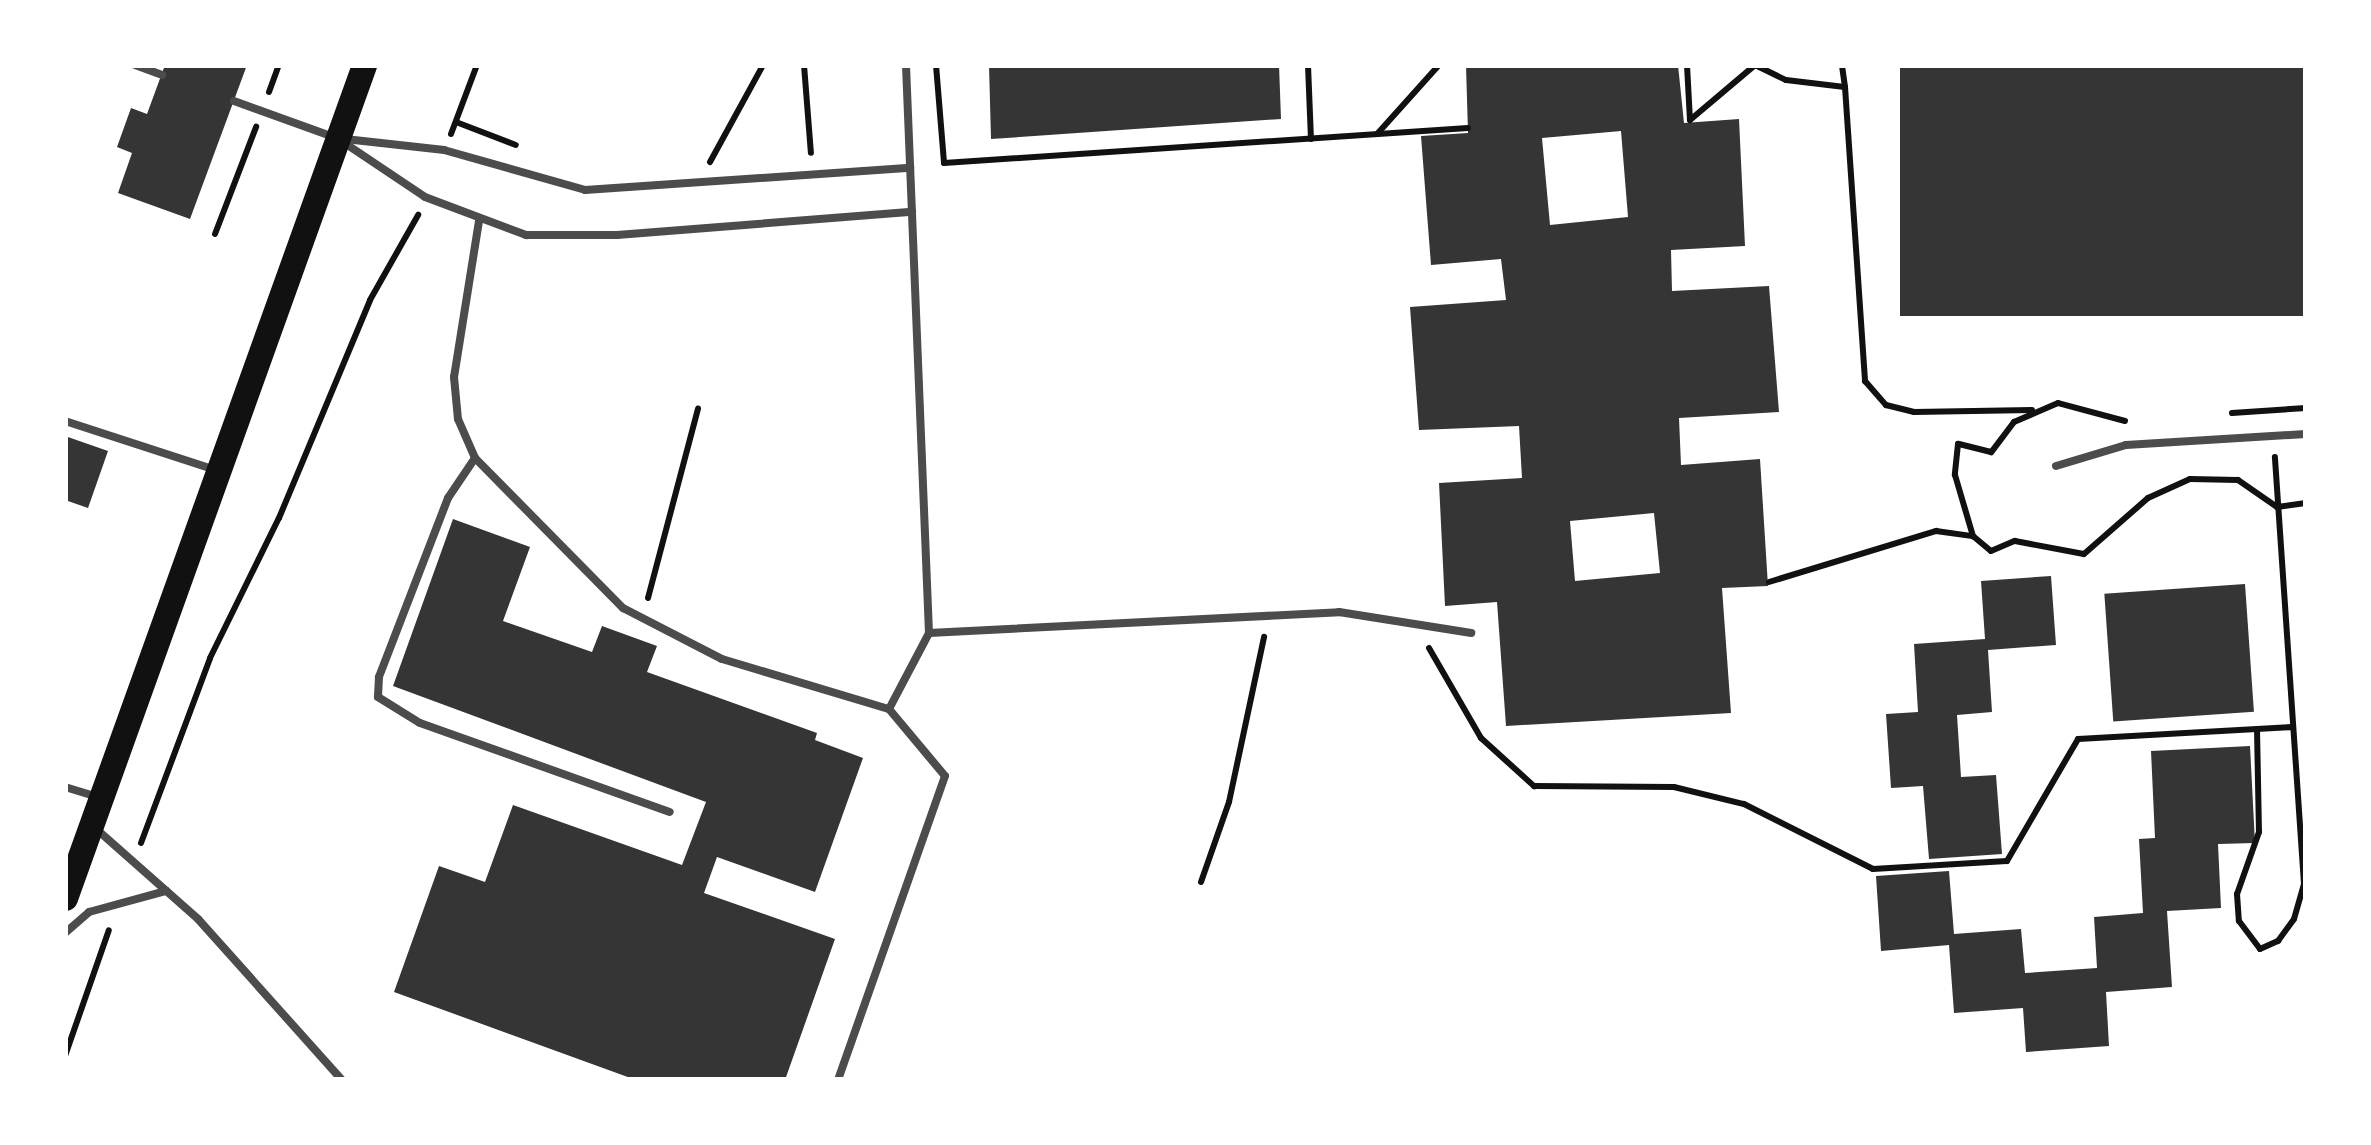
<!DOCTYPE html>
<style>
body{margin:0}
#map{position:relative;width:2371px;height:1145px;overflow:hidden;background:#fff;font-family:"Roboto Condensed",sans-serif}
div>[style]{position:absolute}
[style*='--x']{left:calc(var(--x)*1px);top:calc(var(--y)*1px);width:calc(var(--w)*1px);rotate:calc(var(--a)*1deg)}
.building>*{inset:0;background:#353535;transform-origin:0 0}
.path>*{height:6px;margin:-3px;padding:0 3px;transform-origin:3px;border-radius:3px;background:#111}
.service>*{height:8px;margin:-4px;padding:0 4px;transform-origin:4px;border-radius:4px;background:#4c4c4c}
.primary>*{height:25px;margin:-12.5px;padding:0 12.5px;transform-origin:12.5px;border-radius:12.5px;background:#111}
span{translate:-50% -50%;white-space:nowrap;text-align:center;line-height:1.15;-webkit-text-stroke:8px #fff;paint-order:stroke}
.frame{position:absolute;inset:0;border:68px solid #fff;pointer-events:none}
</style>
<div id="map">
<div class="building">
<div style="clip-path:polygon(165px 65px,247px 65px,190px 219px,118px 193px,132px 153px,117px 147px,131px 108px,147px 114px)"></div>
<div style="clip-path:polygon(989px 65px,1279px 65px,1281px 119px,991px 139px)"></div>
<div style="clip-path:polygon(evenodd,1678px 65px,1684px 123px,1739px 119px,1745px 246px,1671px 250px,1672px 291px,1769px 286px,1779px 412px,1679px 418px,1681px 465px,1760px 459px,1768px 586px,1722px 588px,1731px 713px,1506px 726px,1497px 602px,1445px 606px,1439px 483px,1522px 478px,1519px 426px,1419px 430px,1410px 307px,1506px 300px,1501px 259px,1431px 265px,1421px 136px,1468px 133px,1466px 66px,1678px 65px,1621px 131px,1628px 217px,1550px 225px,1542px 138px,1621px 131px,1678px 65px,1654px 513px,1660px 573px,1575px 581px,1570px 521px,1654px 513px)"></div>
<div style="left:1900px;top:65px;width:406px;height:251px"></div>
<div style="clip-path:polygon(65px 436px,108px 451px,88px 508px,65px 500px)"></div>
<div style="clip-path:polygon(453px 519px,530px 547px,503px 621px,592px 652px,602px 626px,657px 646px,647px 672px,817px 733px,815px 740px,863px 758px,815px 892px,717px 857px,704px 893px,835px 939px,785px 1080px,636px 1080px,394px 992px,439px 866px,485px 882px,513px 805px,682px 865px,706px 802px,393px 686px)"></div>
<div style="clip-path:polygon(2051px 576px,2056px 645px,1988px 650px,1992px 712px,1957px 715px,1961px 777px,1996px 775px,2002px 854px,1929px 859px,1923px 786px,1891px 788px,1886px 714px,1918px 712px,1914px 644px,1985px 639px,1981px 581px)"></div>
<div style="left:2245px;top:584px;width:128px;height:141px;rotate:86deg"></div>
<div style="clip-path:polygon(2250px 746px,2255px 843px,2218px 844px,2221px 908px,2167px 911px,2172px 987px,2106px 992px,2109px 1046px,2026px 1052px,2023px 1008px,1954px 1013px,1949px 945px,1881px 951px,1876px 876px,1949px 871px,1954px 934px,2021px 929px,2025px 973px,2097px 968px,2094px 917px,2143px 913px,2139px 839px,2155px 838px,2151px 751px)"></div>
</div>
<div class="path">
<div style="--x:804;--y:65;--w:88;--a:85.5"></div>
<div style="--x:936;--y:65;--w:98;--a:85.3"></div>
<div style="--x:944;--y:163;--w:525;--a:-3.82"></div>
<div style="--x:1308;--y:65;--w:74;--a:87.7"></div>
<div style="--x:1687;--y:65;--w:55;--a:86.9"></div>
<div style="--x:1690;--y:120;--w:85;--a:-40.2"></div>
<div style="--x:1755;--y:65;--w:34;--a:26"></div>
<div style="--x:1786;--y:80;--w:59;--a:6.8"></div>
<div style="--x:1845;--y:87;--w:22;--a:-98"></div>
<div style="--x:1845;--y:87;--w:295;--a:86.1"></div>
<div style="--x:1865;--y:381;--w:32;--a:49"></div>
<div style="--x:1886;--y:405;--w:29;--a:14"></div>
<div style="--x:1914;--y:412;--w:118;--a:-1"></div>
<div style="--x:269;--y:92;--w:29;--a:-70"></div>
<div style="--x:456;--y:122;--w:64;--a:21"></div>
<div style="--x:1378;--y:133;--w:91;--a:-48.1"></div>
<div style="--x:451;--y:134;--w:74;--a:-69.4"></div>
<div style="--x:710;--y:162;--w:111;--a:-61.3"></div>
<div style="--x:215;--y:234;--w:115;--a:-69"></div>
<div style="--x:2232;--y:413;--w:74;--a:-3.9"></div>
<div style="--x:2125;--y:421;--w:69;--a:-165"></div>
<div style="--x:2058;--y:403;--w:48;--a:156.6"></div>
<div style="--x:2014;--y:422;--w:38;--a:127"></div>
<div style="--x:1991;--y:452;--w:34;--a:-166"></div>
<div style="--x:1958;--y:444;--w:31;--a:96"></div>
<div style="--x:1955;--y:475;--w:64;--a:73.6"></div>
<div style="--x:1973;--y:536;--w:23;--a:40"></div>
<div style="--x:1991;--y:551;--w:26;--a:-23"></div>
<div style="--x:2015;--y:541;--w:70;--a:10.7"></div>
<div style="--x:2084;--y:554;--w:85;--a:-41.2"></div>
<div style="--x:2148;--y:498;--w:46;--a:-24.3"></div>
<div style="--x:2190;--y:479;--w:48;--a:1.2"></div>
<div style="--x:2238;--y:480;--w:47;--a:34.7"></div>
<div style="--x:2277;--y:507;--w:29;--a:-8"></div>
<div style="--x:1769;--y:582;--w:175;--a:-17"></div>
<div style="--x:1936;--y:531;--w:37;--a:8"></div>
<div style="--x:648;--y:598;--w:196;--a:-75.2"></div>
<div style="--x:1429;--y:648;--w:104;--a:60"></div>
<div style="--x:1481;--y:738;--w:72;--a:42.2"></div>
<div style="--x:1534;--y:786;--w:140;--a:0.4"></div>
<div style="--x:1674;--y:787;--w:72;--a:13.7"></div>
<div style="--x:1744;--y:804;--w:144;--a:26.7"></div>
<div style="--x:1873;--y:869;--w:134;--a:-3.4"></div>
<div style="--x:2007;--y:861;--w:141;--a:-59.8"></div>
<div style="--x:2078;--y:739;--w:215;--a:-3.2"></div>
<div style="--x:2257;--y:729;--w:103;--a:88.9"></div>
<div style="--x:2259;--y:832;--w:66;--a:109.5"></div>
<div style="--x:2237;--y:894;--w:27;--a:86"></div>
<div style="--x:2239;--y:921;--w:35;--a:53"></div>
<div style="--x:2260;--y:949;--w:20;--a:-24"></div>
<div style="--x:2278;--y:941;--w:27;--a:-54"></div>
<div style="--x:2294;--y:919;--w:36;--a:-74"></div>
<div style="--x:2304;--y:884;--w:428;--a:-93.9"></div>
<div style="--x:141;--y:843;--w:197;--a:-69.5"></div>
<div style="--x:210;--y:658;--w:156;--a:-63.8"></div>
<div style="--x:279;--y:518;--w:236;--a:-67.3"></div>
<div style="--x:370;--y:300;--w:98;--a:-60.5"></div>
<div style="--x:1201;--y:882;--w:85;--a:-70.7"></div>
<div style="--x:1229;--y:802;--w:169;--a:-78"></div>
<div style="--x:65;--y:1056;--w:133;--a:-70.8"></div>
</div>
<div class="service">
<div style="--x:135;--y:65;--w:29;--a:20"></div>
<div style="--x:234;--y:101;--w:109;--a:19.9"></div>
<div style="--x:336;--y:138;--w:109;--a:6.3"></div>
<div style="--x:444;--y:150;--w:147;--a:15.8"></div>
<div style="--x:585;--y:190;--w:326;--a:-3.9"></div>
<div style="--x:340;--y:140;--w:102;--a:33.8"></div>
<div style="--x:425;--y:197;--w:108;--a:20.6"></div>
<div style="--x:526;--y:235;--w:91;--a:0"></div>
<div style="--x:617;--y:235;--w:296;--a:-4.5"></div>
<div style="--x:479;--y:221;--w:158;--a:99.1"></div>
<div style="--x:454;--y:377;--w:42;--a:84.6"></div>
<div style="--x:458;--y:419;--w:43;--a:66.4"></div>
<div style="--x:475;--y:458;--w:211;--a:45.4"></div>
<div style="--x:623;--y:608;--w:111;--a:27.3"></div>
<div style="--x:722;--y:659;--w:174;--a:16.7"></div>
<div style="--x:889;--y:709;--w:87;--a:50.1"></div>
<div style="--x:945;--y:776;--w:322;--a:109.4"></div>
<div style="--x:65;--y:421;--w:156;--a:18"></div>
<div style="--x:475;--y:458;--w:48;--a:124"></div>
<div style="--x:448;--y:498;--w:192;--a:111.1"></div>
<div style="--x:379;--y:677;--w:20;--a:93"></div>
<div style="--x:378;--y:697;--w:49;--a:31.8"></div>
<div style="--x:420;--y:723;--w:265;--a:19.6"></div>
<div style="--x:2056;--y:466;--w:73;--a:-16.7"></div>
<div style="--x:2126;--y:445;--w:180;--a:-3.5"></div>
<div style="--x:929;--y:633;--w:411;--a:-2.9"></div>
<div style="--x:1339;--y:612;--w:134;--a:9"></div>
<div style="--x:889;--y:709;--w:86;--a:-62.2"></div>
<div style="--x:929;--y:633;--w:568;--a:-92.32"></div>
<div style="--x:65;--y:787;--w:30;--a:17"></div>
<div style="--x:94;--y:827;--w:139;--a:41.5"></div>
<div style="--x:198;--y:919;--w:216;--a:48.2"></div>
<div style="--x:65;--y:933;--w:32;--a:-41"></div>
<div style="--x:89;--y:912;--w:80;--a:-15.3"></div>
</div>
<div class="primary">
<div style="--x:65;--y:898;--w:885;--a:-70.25"></div>
</div>
<div class="frame"></div>
</div>
